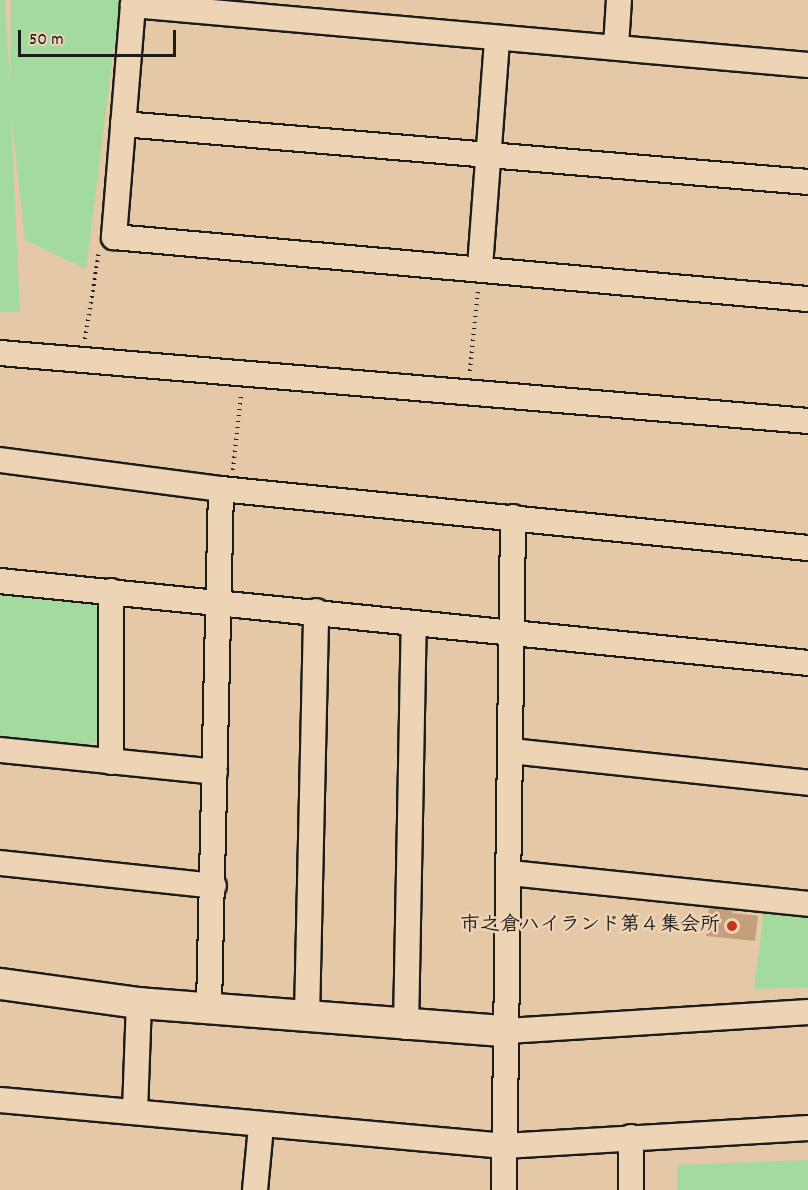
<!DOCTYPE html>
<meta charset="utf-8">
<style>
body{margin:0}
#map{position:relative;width:808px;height:1190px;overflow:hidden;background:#e5c8a6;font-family:Dekko,"Klee One",sans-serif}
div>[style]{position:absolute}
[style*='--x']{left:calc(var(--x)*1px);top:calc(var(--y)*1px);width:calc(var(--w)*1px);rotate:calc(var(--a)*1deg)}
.green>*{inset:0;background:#a3da9e}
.building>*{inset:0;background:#c3a07b}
.path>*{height:4px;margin-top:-2px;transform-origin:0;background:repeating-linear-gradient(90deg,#1c1c1c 0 1.5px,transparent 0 6px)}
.roads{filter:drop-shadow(2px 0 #1c1c1c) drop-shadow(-2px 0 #1c1c1c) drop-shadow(0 2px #1c1c1c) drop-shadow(0 -2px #1c1c1c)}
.minor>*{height:24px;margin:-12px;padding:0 12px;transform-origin:12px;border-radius:12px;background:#edd4b5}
.tertiary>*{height:30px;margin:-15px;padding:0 15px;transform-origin:15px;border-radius:15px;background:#edd4b5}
.dots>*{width:16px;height:16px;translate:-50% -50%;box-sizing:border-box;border:3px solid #edd4b5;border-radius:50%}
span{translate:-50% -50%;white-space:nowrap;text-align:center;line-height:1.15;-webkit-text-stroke:5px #edd4b5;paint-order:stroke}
.poi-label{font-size:20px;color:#1c1c1c;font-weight:700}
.right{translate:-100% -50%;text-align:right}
.scale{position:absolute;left:18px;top:30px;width:158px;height:27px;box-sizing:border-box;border:3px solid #1c1c1c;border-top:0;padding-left:8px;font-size:18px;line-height:21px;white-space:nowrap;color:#1c1c1c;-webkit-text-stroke:4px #edd4b5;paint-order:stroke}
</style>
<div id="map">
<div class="green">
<div style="clip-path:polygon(0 0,5px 0,10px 86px,11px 0,120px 0,86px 269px,25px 240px,11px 114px,20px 312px,0 312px)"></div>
<div style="clip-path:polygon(0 589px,89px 597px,100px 611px,97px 741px,86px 749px,0 737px)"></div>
<div style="clip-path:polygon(764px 910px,808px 915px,808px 987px,754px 989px)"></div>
<div style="clip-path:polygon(808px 1160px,808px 1190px,677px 1190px,677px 1165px)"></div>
</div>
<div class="building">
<div style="clip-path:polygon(710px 900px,733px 903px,732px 913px,758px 916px,755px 941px,706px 936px)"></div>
</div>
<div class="path">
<div style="--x:85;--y:339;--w:88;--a:-80.9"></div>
<div style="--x:470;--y:371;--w:82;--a:-84.4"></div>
<div style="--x:233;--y:470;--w:76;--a:-84"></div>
</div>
<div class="roads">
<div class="minor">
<div style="--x:616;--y:46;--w:46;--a:-86.3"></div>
<div style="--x:808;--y:65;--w:678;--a:-174.92"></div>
<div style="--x:133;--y:5;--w:233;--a:94.7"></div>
<div style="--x:114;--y:237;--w:697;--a:5.11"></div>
<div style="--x:123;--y:124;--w:687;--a:4.84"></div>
<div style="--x:480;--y:267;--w:228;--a:-85.7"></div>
<div style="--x:0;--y:353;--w:811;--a:4.81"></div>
<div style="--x:0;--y:460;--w:223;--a:7.5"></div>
<div style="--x:221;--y:489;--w:590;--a:5.74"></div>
<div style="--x:0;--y:581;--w:812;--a:5.79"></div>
<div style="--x:111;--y:591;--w:171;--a:90"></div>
<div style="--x:0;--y:750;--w:216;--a:5.8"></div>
<div style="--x:511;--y:751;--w:299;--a:6.1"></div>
<div style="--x:0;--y:863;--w:215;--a:6.1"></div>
<div style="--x:510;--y:873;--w:300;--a:5.9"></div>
<div style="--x:209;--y:1006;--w:517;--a:-88.67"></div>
<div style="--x:307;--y:1016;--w:405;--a:-88.7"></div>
<div style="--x:406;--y:1027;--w:404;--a:-88.9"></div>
<div style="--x:507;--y:1031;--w:302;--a:-3.6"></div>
<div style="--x:0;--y:1100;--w:506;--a:5.21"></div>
<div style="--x:504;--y:1146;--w:305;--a:-3.4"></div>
<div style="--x:135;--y:1111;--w:108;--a:-87.9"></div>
<div style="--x:631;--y:1137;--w:53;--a:90"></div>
<div style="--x:255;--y:1190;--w:64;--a:-84.6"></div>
<div style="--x:504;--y:1190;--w:673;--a:-89.23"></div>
</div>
<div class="tertiary">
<div style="--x:0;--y:984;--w:140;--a:7.8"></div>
<div style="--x:139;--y:1003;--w:369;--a:4.4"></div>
</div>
</div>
<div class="dots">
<div style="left:732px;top:926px;background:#c8321e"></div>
</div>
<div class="poi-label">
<span class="right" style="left:720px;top:926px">市之倉ハイランド第４集会所</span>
</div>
<div class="scale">50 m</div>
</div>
